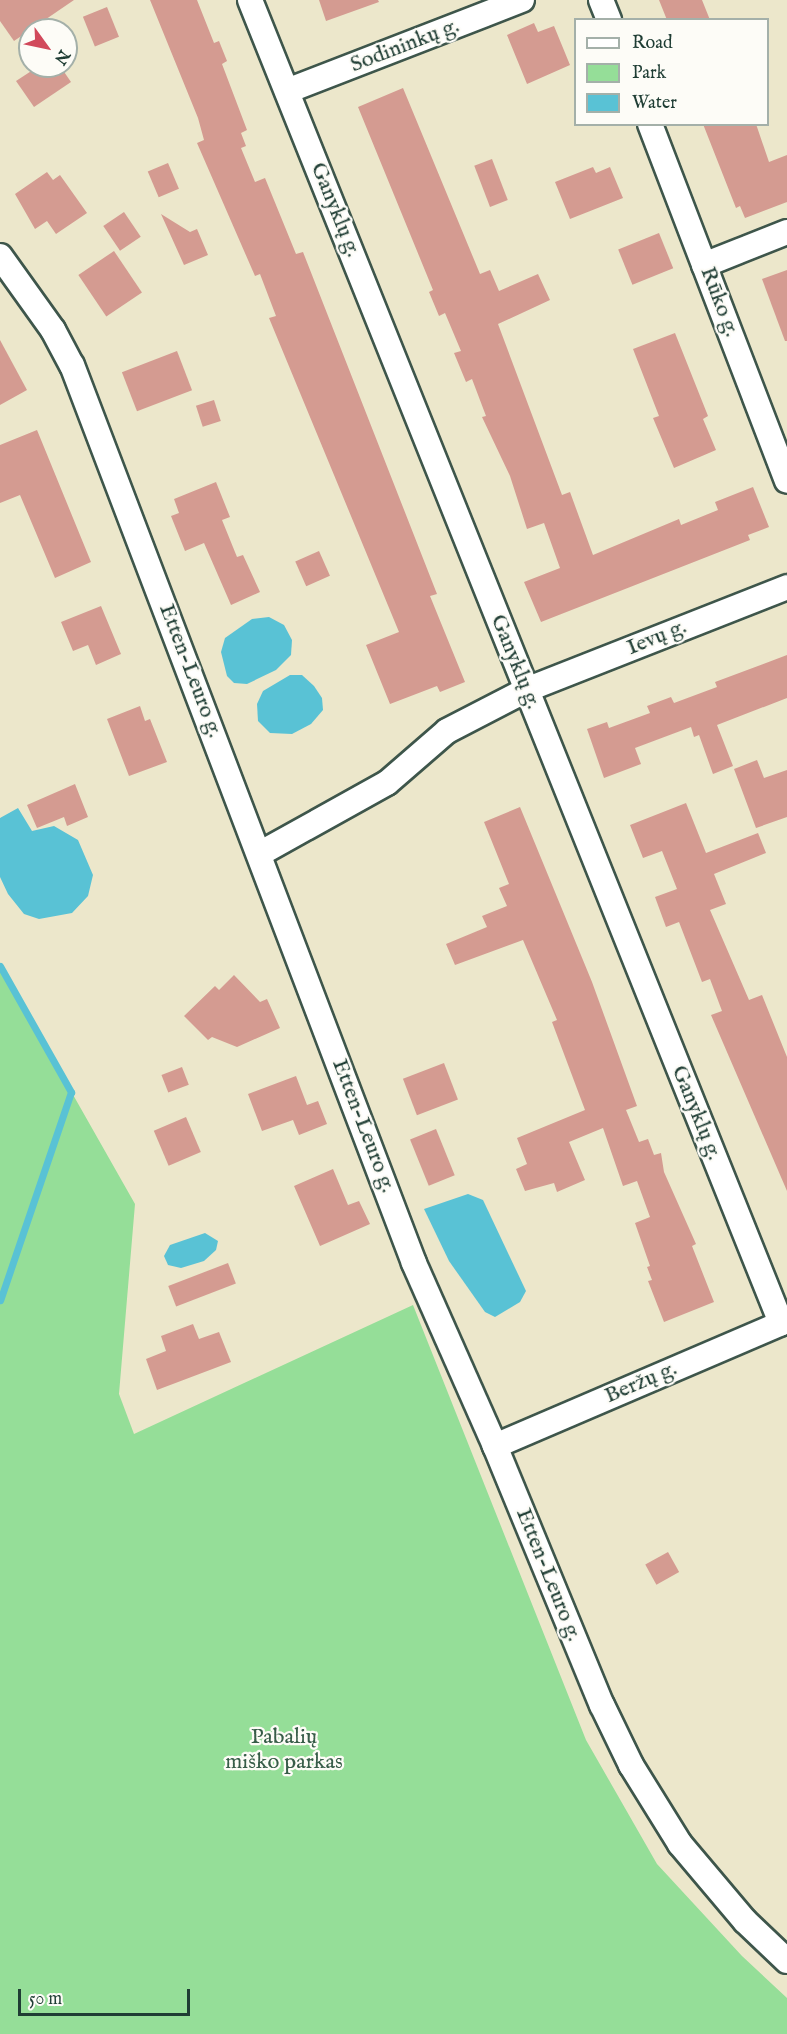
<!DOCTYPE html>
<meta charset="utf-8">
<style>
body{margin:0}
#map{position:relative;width:787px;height:2034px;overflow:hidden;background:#ece7cb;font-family:"IM FELL English",serif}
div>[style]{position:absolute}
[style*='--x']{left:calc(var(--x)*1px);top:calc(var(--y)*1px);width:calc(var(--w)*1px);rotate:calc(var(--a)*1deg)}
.green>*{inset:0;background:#95de98}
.water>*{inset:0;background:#59c2d5}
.stream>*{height:7px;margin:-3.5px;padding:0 3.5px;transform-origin:3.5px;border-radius:3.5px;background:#59c2d5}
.building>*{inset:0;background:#d49b91;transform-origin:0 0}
.roads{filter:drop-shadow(2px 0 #3e564b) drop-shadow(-2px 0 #3e564b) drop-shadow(0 2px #3e564b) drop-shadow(0 -2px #3e564b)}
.minor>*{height:24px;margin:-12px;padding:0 12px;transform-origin:12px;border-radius:12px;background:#fff}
span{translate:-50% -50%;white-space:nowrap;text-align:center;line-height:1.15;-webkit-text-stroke:4.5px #fdfcf7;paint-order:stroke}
.street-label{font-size:22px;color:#1f3d34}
.park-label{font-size:22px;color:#375d48}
.legend{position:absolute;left:574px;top:18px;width:195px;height:108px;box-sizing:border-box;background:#fdfcf7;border:2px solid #a4b0a9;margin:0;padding:8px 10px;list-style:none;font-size:18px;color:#1f3d34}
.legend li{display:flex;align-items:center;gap:12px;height:30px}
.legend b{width:30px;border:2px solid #a4b0a9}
.north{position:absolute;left:18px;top:18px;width:60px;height:60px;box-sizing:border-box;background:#fdfcf7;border:2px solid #a4b0a9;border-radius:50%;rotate:123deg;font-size:16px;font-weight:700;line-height:24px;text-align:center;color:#1f3d34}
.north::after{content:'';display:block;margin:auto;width:21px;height:27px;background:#d1495b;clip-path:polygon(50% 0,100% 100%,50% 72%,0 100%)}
.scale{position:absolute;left:18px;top:1989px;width:172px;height:27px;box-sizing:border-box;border:3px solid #1f3d34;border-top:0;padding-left:8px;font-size:18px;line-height:21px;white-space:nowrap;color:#1f3d34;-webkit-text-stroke:4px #fdfcf7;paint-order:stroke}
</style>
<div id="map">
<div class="green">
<div style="clip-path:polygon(0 966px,135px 1204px,119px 1394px,134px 1434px,413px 1305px,586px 1740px,657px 1864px,742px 1956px,787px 1998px,787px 2034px,0 2034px)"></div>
</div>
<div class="water">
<div style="clip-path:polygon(269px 617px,284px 625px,292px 640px,291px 655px,276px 670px,247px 684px,234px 683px,227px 676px,221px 652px,225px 638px,252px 619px)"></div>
<div style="clip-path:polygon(290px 675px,302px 675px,314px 686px,322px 698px,323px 710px,311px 724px,292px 734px,270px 733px,258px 721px,257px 704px,263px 691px)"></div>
<div style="clip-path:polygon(18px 808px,32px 831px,54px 826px,78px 840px,93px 875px,88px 896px,72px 913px,39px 919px,24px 914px,8px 894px,0 877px,0 818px)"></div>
<div style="clip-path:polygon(468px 1194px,483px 1200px,526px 1291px,520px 1302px,495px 1317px,485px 1312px,449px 1261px,424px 1209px)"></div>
<div style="clip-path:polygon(205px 1233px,218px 1241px,216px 1250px,204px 1261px,181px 1268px,168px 1265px,164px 1256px,170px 1245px)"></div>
</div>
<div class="stream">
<div style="--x:0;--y:966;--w:145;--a:60.6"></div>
<div style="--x:71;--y:1092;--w:220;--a:108.8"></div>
</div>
<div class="building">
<div style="clip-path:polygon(0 0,74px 0,14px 41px,0 21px)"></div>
<div style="clip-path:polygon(150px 0,197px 0,214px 43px,219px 41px,227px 61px,222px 64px,247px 130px,241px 133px,246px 146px,241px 148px,255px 182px,265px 178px,296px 254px,303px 252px,437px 594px,430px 596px,465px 682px,440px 692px,437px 686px,390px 704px,366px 645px,399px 632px,269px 318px,276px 316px,260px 274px,255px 276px,197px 143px,204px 140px,198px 118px)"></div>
<div style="clip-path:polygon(319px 0,378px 0,379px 2px,326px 21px)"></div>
<div style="clip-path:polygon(659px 0,702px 0,710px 20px,667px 20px)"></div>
<div style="left:107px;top:7px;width:32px;height:26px;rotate:68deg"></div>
<div style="clip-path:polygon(534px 23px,538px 32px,554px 26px,570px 65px,527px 84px,507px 35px)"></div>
<div style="clip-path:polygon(39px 66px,60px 66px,71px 82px,34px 107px,16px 81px)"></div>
<div style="clip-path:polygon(403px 88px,480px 274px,490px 270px,499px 291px,538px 274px,550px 300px,498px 324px,562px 495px,570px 492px,593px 555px,679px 519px,681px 525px,718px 510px,715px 502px,753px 487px,769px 527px,748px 535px,750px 540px,541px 622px,524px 582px,560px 568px,544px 523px,527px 529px,510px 476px,482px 417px,486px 416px,472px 379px,466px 382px,454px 353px,461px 351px,445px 313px,439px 316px,429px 292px,433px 290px,358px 107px)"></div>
<div style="clip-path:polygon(703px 124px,756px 124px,769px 162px,787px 155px,787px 202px,745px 218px,740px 206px,736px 208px)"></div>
<div style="left:492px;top:159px;width:44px;height:19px;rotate:69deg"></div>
<div style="left:168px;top:163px;width:28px;height:22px;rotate:67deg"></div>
<div style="clip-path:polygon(593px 167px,596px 173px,610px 167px,623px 198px,570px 219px,555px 182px)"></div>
<div style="clip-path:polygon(47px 172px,53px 180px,60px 175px,87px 213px,56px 234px,47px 221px,35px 229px,15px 194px)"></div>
<div style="left:124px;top:212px;width:30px;height:25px;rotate:56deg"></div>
<div style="clip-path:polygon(161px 214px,190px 232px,197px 229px,208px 255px,184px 265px)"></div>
<div style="left:659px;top:233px;width:38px;height:44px;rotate:68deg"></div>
<div style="left:114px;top:251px;width:50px;height:43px;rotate:56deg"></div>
<div style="clip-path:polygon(787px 270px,787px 341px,785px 341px,762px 279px)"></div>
<div style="clip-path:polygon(675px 333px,708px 416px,703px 419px,716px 450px,674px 468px,653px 418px,659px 416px,633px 349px)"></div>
<div style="clip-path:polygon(0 340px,27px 390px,0 405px)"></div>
<div style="left:177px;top:351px;width:42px;height:59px;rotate:69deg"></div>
<div style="left:214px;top:400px;width:22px;height:19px;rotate:72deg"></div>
<div style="clip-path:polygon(37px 430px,91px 562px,55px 578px,20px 495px,0 503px,0 445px)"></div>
<div style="clip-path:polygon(216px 482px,230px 517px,222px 520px,237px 557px,243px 555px,260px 592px,231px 605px,204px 543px,185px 551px,171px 516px,179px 513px,174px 499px)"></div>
<div style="left:319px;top:551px;width:27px;height:26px;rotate:66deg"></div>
<div style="clip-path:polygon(101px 606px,121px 654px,96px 665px,88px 645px,73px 651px,61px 622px)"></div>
<div style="clip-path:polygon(787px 655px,787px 698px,717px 725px,733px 766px,713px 774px,699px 735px,694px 737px,691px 727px,635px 748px,641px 764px,604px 778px,587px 729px,607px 722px,609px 728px,650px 713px,647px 706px,671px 697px,674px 703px,717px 687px,715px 682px)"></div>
<div style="clip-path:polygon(140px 706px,145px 721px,150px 719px,167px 762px,129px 776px,107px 719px)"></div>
<div style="clip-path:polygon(757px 760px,764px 778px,787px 770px,787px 817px,756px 828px,734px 769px)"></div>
<div style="clip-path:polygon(75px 784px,88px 817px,67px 826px,64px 817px,37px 828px,27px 805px)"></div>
<div style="clip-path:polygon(686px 803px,706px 853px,758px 833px,766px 853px,714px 874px,726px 904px,710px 910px,749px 1000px,762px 995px,787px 1057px,787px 1191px,711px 1015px,722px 1011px,710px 979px,702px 982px,679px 922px,666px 927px,655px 897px,677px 889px,662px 851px,643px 858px,630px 825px)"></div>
<div style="clip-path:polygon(520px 807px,592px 982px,637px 1106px,626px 1110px,639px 1142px,648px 1139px,654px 1155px,661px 1153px,664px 1172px,696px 1244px,692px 1246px,714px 1302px,664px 1322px,648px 1281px,652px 1280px,647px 1267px,650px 1266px,635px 1223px,650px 1217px,637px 1181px,623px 1186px,603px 1128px,569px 1142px,585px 1180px,557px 1192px,554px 1183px,525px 1191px,516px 1169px,527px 1164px,517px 1138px,585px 1110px,552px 1022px,557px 1020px,523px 940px,455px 965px,446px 944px,487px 927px,482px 916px,507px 906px,499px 888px,509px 884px,484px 822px)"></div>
<div style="clip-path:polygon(234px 975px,260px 1002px,267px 999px,280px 1028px,237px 1047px,212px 1037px,208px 1040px,184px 1016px,215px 986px,219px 990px)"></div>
<div style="left:444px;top:1063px;width:39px;height:44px;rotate:69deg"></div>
<div style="left:182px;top:1067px;width:19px;height:22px;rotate:69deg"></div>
<div style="clip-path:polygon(296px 1076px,307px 1105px,318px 1101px,327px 1124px,299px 1135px,293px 1120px,262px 1131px,248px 1094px)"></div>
<div style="left:186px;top:1117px;width:38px;height:35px;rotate:67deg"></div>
<div style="left:436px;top:1129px;width:50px;height:28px;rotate:68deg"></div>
<div style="clip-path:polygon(333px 1169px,348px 1205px,359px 1201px,370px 1224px,320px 1246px,294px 1186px)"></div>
<div style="left:228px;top:1263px;width:22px;height:64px;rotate:69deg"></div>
<div style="clip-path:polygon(193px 1324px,199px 1339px,219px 1332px,231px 1362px,157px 1390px,146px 1359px,166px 1351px,161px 1336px)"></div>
<div style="left:668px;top:1552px;width:23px;height:26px;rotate:61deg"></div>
</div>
<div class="roads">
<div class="minor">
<div style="--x:250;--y:0;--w:1426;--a:68.13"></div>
<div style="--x:601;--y:0;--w:22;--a:68"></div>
<div style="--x:287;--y:91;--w:252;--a:-21.2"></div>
<div style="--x:650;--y:124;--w:382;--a:69"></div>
<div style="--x:0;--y:256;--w:91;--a:54.4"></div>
<div style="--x:53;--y:330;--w:40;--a:62"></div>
<div style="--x:72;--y:365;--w:961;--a:69.15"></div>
<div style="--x:414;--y:1263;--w:200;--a:66.1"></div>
<div style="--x:495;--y:1446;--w:280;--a:67.6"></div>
<div style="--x:602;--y:1705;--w:67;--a:64.2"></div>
<div style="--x:631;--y:1765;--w:93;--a:58.2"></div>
<div style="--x:680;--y:1844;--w:101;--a:49.8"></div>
<div style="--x:745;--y:1921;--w:58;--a:43.6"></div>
<div style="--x:704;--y:265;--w:89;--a:-21.7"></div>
<div style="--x:261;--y:853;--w:144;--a:-29.1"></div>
<div style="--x:387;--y:783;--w:79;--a:-40.9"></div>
<div style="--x:447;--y:731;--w:89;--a:-27.4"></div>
<div style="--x:526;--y:690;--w:281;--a:-21.5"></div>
<div style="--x:495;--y:1446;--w:318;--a:-23.2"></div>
</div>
</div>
<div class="street-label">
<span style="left:405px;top:46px;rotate:-21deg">Sodininkų g.</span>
<span style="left:335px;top:210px;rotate:68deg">Ganyklų g.</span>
<span style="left:719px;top:302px;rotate:69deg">Rūko g.</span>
<span style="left:657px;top:638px;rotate:-22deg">Ievų g.</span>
<span style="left:515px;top:662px;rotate:68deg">Ganyklų g.</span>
<span style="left:190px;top:671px;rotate:69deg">Etten-Leuro g.</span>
<span style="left:696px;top:1113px;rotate:68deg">Ganyklų g.</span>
<span style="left:363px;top:1126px;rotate:69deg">Etten-Leuro g.</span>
<span style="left:641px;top:1383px;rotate:-23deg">Beržų g.</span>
<span style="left:548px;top:1575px;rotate:68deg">Etten-Leuro g.</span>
</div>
<div class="park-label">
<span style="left:284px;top:1750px">Pabalių<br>miško parkas</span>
</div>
<ul class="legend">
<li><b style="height:8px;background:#fff"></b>Road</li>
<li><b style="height:16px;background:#95de98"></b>Park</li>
<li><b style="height:16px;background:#59c2d5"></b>Water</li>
</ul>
<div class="north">N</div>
<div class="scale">50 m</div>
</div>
